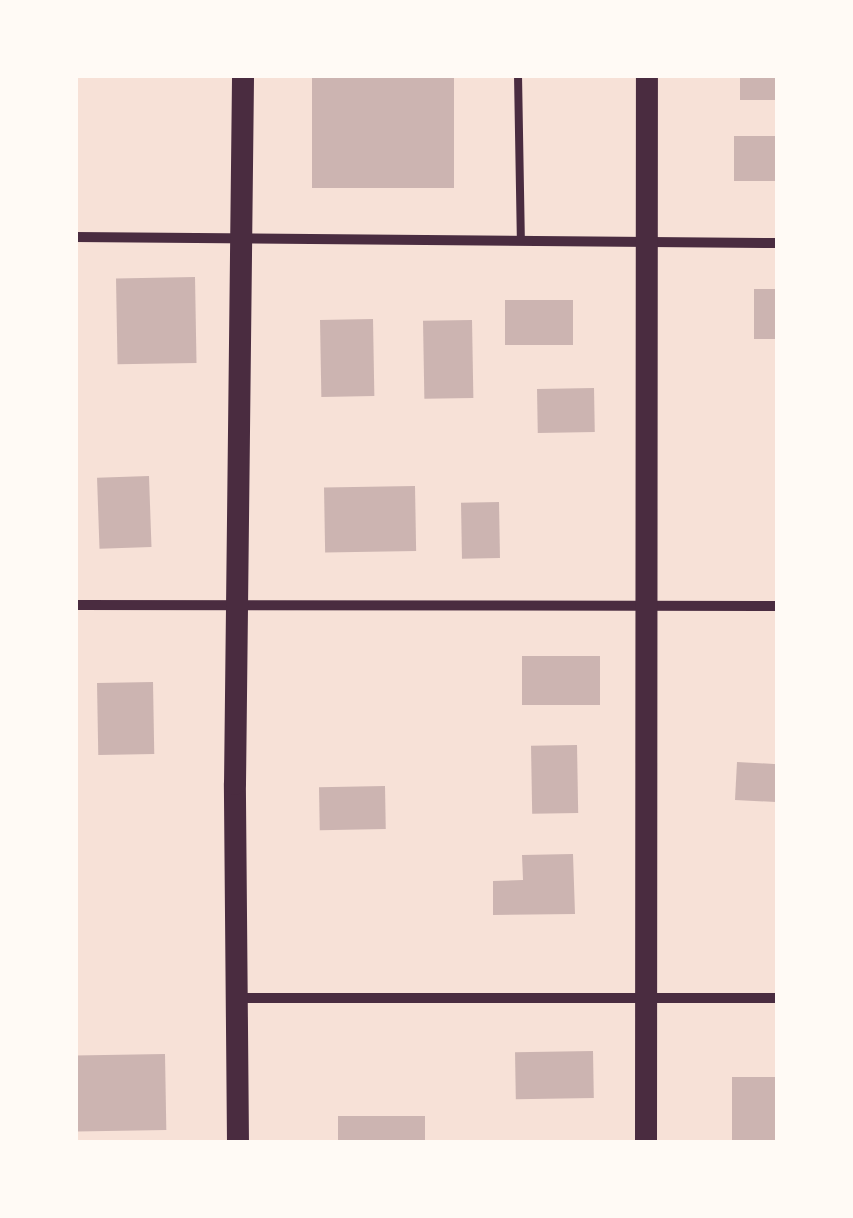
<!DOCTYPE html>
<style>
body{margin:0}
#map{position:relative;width:853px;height:1218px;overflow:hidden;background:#f7e1d7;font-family:Manrope,sans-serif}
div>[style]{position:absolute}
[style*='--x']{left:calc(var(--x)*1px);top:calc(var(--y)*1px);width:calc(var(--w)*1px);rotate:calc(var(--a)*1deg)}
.building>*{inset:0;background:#ccb4b1;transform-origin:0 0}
.service>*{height:8px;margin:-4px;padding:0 4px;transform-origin:4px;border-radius:4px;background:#4a2c40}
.minor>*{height:10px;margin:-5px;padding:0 5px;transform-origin:5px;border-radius:5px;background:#4a2c40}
.primary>*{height:22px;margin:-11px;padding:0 11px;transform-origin:11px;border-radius:11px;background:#4a2c40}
span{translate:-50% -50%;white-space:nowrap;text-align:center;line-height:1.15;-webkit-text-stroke:8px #fffaf5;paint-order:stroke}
.frame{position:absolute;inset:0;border:78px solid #fffaf5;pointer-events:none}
</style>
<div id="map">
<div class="building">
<div style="left:312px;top:75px;width:142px;height:113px"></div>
<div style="left:740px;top:75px;width:38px;height:25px"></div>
<div style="left:778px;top:136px;width:45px;height:44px;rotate:90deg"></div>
<div style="left:195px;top:277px;width:86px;height:79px;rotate:89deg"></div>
<div style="left:754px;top:289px;width:24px;height:50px"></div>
<div style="left:505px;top:300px;width:68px;height:45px"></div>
<div style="left:373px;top:319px;width:77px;height:53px;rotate:89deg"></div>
<div style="left:472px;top:320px;width:78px;height:49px;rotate:89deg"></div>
<div style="left:594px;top:388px;width:44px;height:57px;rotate:89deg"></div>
<div style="left:149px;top:476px;width:71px;height:52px;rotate:88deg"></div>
<div style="left:415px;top:486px;width:65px;height:91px;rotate:89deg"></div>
<div style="left:499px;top:502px;width:56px;height:38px;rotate:89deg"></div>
<div style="left:600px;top:656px;width:49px;height:78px;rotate:90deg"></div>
<div style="left:153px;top:682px;width:72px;height:56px;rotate:89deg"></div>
<div style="left:577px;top:745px;width:68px;height:46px;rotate:89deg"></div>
<div style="left:737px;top:762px;width:41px;height:38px;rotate:3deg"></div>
<div style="left:385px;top:786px;width:43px;height:66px;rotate:89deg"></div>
<div style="clip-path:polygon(573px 854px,575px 914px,493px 915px,493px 881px,523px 880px,522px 855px)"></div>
<div style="left:593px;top:1051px;width:47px;height:78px;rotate:89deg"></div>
<div style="left:165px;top:1054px;width:76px;height:90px;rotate:89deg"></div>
<div style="left:778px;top:1077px;width:66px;height:46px;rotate:90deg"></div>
<div style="left:425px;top:1116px;width:27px;height:87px;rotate:90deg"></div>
</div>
<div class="service">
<div style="--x:518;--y:75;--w:166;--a:89"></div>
</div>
<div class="minor">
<div style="--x:75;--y:237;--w:703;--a:0.49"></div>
<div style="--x:75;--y:605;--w:703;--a:0.08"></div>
<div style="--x:239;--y:998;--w:539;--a:0"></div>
</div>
<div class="primary">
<div style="--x:238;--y:1143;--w:359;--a:-90.5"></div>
<div style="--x:235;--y:784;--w:709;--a:-89.35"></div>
<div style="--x:646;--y:1143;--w:1068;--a:-89.95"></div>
</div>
<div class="frame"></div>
</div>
